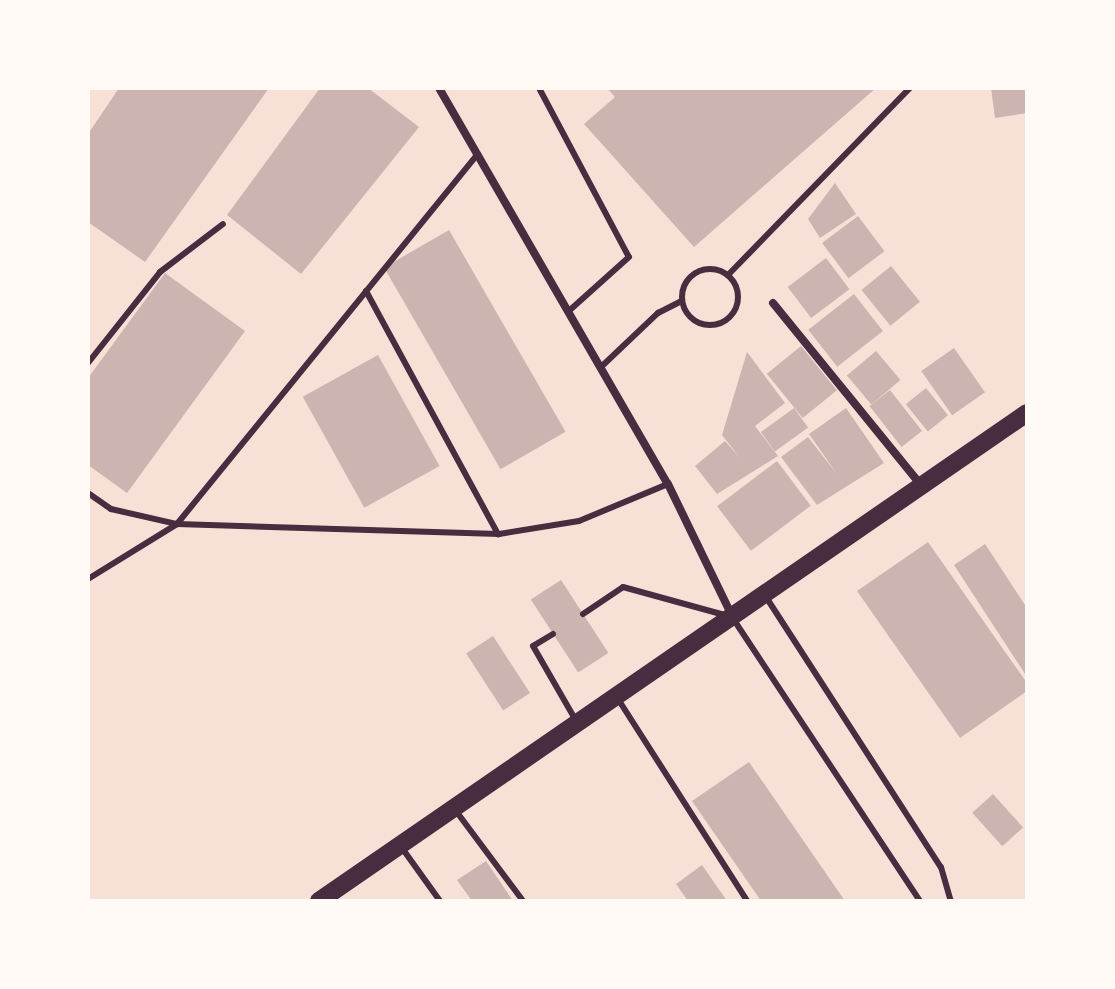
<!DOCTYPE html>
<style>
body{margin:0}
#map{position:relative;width:1115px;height:989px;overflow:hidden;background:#f7e1d7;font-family:Figtree,sans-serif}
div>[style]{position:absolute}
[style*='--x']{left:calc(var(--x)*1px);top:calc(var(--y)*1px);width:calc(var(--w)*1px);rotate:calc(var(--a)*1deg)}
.building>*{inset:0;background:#ccb4b1;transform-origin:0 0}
.service>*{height:6px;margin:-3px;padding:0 3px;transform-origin:3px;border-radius:3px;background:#4a2c40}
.service>.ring{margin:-3px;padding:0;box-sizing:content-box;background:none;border:6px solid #4a2c40;border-radius:50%}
.minor>*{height:8px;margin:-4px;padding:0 4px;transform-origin:4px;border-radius:4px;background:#4a2c40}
.trunk>*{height:18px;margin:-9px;padding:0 9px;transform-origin:9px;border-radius:9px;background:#4a2c40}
span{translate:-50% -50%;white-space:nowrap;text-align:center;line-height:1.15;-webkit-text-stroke:7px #fffaf5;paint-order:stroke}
.frame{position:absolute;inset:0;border:90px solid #fffaf5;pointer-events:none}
</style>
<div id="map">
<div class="building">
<div style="clip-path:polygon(119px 88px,269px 88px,145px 262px,88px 222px,88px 134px)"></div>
<div style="clip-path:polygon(320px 88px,368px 88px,419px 127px,301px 274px,227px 215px)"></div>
<div style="clip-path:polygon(607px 88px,876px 88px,694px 247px,584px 124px,615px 97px)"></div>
<div style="clip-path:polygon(991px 88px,1027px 88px,1027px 113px,995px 118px)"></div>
<div style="clip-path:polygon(835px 183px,856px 214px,820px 238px,808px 219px)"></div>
<div style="left:858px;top:216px;width:44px;height:45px;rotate:53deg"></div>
<div style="left:449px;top:230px;width:233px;height:75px;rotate:60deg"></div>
<div style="left:826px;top:258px;width:39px;height:48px;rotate:53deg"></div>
<div style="left:891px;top:266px;width:46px;height:38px;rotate:51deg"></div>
<div style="clip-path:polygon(165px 273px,245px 331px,127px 493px,88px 465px,88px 378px)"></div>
<div style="left:854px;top:294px;width:47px;height:58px;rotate:52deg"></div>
<div style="left:801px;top:346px;width:57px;height:44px;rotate:51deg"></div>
<div style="left:954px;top:348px;width:54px;height:40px;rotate:55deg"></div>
<div style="left:876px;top:351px;width:38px;height:38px;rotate:50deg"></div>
<div style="clip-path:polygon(747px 352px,785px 403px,755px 426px,778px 456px,717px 494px,695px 466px,725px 441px,740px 458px,722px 435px)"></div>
<div style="left:378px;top:355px;width:127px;height:86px;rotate:61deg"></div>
<div style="left:926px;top:388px;width:35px;height:26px;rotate:51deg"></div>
<div style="left:890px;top:390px;width:52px;height:26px;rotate:52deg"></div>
<div style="left:794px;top:408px;width:24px;height:41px;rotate:54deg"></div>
<div style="clip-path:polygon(846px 408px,884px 463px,817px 505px,781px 457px,808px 437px,837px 474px,809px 434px)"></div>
<div style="left:777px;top:461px;width:56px;height:75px;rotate:53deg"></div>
<div style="clip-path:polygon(928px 542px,1027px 683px,1027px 691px,960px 738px,857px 591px)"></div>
<div style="clip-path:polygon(985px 544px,1027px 608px,1027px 677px,954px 565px)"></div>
<div style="left:561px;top:580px;width:87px;height:36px;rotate:57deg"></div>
<div style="left:493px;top:636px;width:68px;height:32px;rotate:57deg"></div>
<div style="clip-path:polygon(749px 762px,845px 901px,761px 901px,692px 801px)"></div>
<div style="left:993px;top:794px;width:45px;height:28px;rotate:48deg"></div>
<div style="clip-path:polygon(486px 861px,513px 901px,472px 901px,457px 880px)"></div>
<div style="clip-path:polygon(702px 865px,727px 901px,688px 901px,676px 884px)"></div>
</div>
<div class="service">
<div style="--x:539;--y:88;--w:191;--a:62"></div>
<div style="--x:629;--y:257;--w:79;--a:138.1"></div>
<div class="ring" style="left:682px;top:269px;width:50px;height:50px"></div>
<div style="--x:728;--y:275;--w:261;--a:-45.8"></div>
<div style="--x:366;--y:291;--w:277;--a:61.5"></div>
<div style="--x:88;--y:363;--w:116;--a:-51.6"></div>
<div style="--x:160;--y:272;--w:79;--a:-37.3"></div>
<div style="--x:601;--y:367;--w:79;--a:-43.5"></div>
<div style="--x:658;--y:313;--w:27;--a:-27"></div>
<div style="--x:88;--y:493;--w:28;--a:35"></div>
<div style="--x:111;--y:509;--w:68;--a:12.8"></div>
<div style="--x:177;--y:524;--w:322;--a:1.8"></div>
<div style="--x:499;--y:534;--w:81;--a:-9.2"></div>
<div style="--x:579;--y:521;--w:96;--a:-22.6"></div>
<div style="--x:88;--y:579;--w:105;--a:-31.7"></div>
<div style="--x:177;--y:524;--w:477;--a:-50.9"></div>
<div style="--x:766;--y:597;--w:322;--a:57.1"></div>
<div style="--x:941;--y:867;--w:35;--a:74"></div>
<div style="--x:583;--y:614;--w:48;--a:-34"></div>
<div style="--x:623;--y:587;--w:113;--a:15.4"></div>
<div style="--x:732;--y:617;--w:341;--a:56.5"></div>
<div style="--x:553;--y:634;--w:23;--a:149"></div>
<div style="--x:533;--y:646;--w:84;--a:60.1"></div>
<div style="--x:618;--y:699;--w:240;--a:57.4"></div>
<div style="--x:456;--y:811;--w:112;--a:53.3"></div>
<div style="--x:402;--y:848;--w:65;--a:54.4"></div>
</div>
<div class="minor">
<div style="--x:439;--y:88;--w:457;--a:60"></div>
<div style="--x:668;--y:484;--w:147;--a:64.1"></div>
<div style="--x:773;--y:303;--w:235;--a:50.9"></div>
</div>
<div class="trunk">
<div style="--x:319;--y:901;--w:860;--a:-34.58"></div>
</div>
<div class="frame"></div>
</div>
